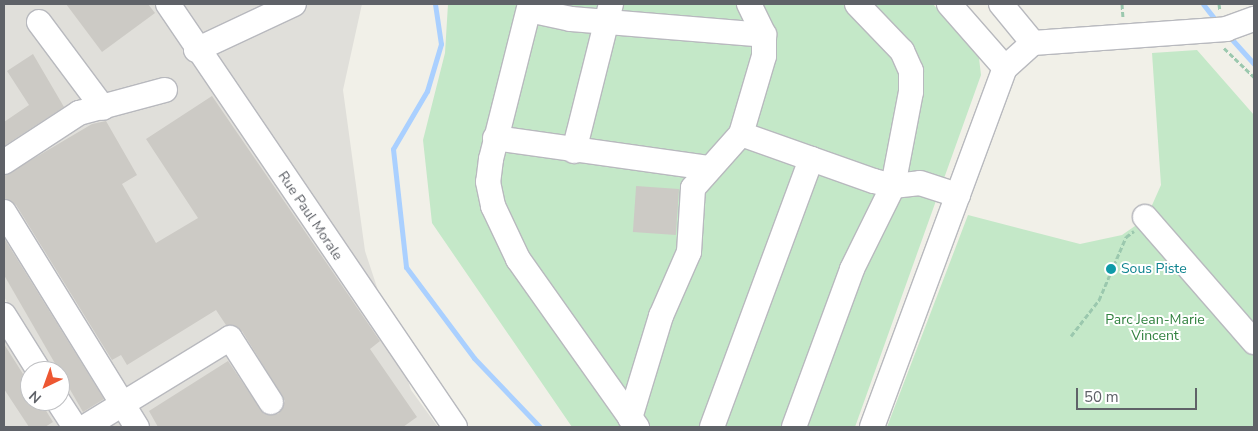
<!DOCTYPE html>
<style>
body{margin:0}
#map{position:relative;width:1258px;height:431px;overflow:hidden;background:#f1f0e8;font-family:"Nunito Sans",sans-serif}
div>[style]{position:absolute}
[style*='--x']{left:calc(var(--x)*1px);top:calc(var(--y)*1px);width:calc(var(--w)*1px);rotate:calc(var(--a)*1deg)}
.industrial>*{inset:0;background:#e0dfda}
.green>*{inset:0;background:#c4e8c8}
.stream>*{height:5px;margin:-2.5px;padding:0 2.5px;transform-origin:2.5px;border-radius:2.5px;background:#aad0ff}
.building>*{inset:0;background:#cccac5;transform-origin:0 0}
.path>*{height:3px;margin-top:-1.5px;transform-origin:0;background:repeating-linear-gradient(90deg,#9bc8ae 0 5px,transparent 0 7.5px)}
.roads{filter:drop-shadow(1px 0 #b8b9be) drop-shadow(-1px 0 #b8b9be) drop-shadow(0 1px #b8b9be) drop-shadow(0 -1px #b8b9be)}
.minor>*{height:24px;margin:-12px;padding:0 12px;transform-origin:12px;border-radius:12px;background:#fff}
.dots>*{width:14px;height:14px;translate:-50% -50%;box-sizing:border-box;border:2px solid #fff;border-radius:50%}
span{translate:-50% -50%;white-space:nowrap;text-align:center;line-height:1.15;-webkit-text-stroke:4px #fff;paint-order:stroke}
.street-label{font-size:14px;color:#5f6268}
.culture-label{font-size:14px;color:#0d838f}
.left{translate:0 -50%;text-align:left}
.park-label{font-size:14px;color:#328240}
.frame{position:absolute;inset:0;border:5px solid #5f6268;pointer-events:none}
.north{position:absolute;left:20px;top:361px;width:50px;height:50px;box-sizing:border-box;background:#fff;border:1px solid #bfc0c3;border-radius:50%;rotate:222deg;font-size:14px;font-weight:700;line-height:20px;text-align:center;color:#5f6268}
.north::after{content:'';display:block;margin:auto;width:18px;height:22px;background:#ed5732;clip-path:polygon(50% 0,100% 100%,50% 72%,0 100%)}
.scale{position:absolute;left:1076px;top:388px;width:121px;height:22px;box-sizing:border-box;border:2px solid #5f6268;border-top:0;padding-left:6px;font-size:15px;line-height:18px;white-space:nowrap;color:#5f6268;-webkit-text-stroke:4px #fff;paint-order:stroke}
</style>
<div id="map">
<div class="industrial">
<div style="clip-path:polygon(4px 4px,362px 4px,343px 90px,365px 251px,411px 390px,438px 427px,79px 427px,60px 394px,60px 371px,47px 371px,4px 297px)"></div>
<div style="clip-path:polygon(4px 327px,30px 371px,30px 401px,51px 401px,67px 427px,4px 427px)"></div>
</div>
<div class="green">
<div style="clip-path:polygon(448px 4px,933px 4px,979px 58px,981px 75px,855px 427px,572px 427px,432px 223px,423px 140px,445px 53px)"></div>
<div style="clip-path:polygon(1197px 50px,1254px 115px,1254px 427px,887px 427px,968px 215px,1080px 244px,1122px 235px,1135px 226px,1149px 212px,1161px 185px,1152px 53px)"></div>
</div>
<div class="stream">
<div style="--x:435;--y:4;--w:40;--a:81.5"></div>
<div style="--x:441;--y:44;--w:49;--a:106.6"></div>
<div style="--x:427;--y:91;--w:67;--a:120.4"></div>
<div style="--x:393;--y:149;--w:119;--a:83.7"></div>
<div style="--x:406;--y:267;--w:114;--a:53.2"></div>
<div style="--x:474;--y:358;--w:95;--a:46.3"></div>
<div style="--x:1203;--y:4;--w:24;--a:52"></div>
<div style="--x:1228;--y:35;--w:39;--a:48"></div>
</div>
<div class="building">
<div style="clip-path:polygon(66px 4px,148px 4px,155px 13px,102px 52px)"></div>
<div style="clip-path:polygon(33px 54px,64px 107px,4px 146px,4px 122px,29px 105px,7px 71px)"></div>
<div style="clip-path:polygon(212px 96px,380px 341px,370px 349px,417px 417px,403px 427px,158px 427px,149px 411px,228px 361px,264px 414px,278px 414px,285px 401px,242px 331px,226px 325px,216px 310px,127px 365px,121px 355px,112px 360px,16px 205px,4px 198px,4px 176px,92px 124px,106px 121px,137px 175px,122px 184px,156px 243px,198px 218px,146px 139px)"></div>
<div style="left:679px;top:189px;width:46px;height:43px;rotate:94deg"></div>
<div style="clip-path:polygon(4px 238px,104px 399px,83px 412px,4px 275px)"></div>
<div style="clip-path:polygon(4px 344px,30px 385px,30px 401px,40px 401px,53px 422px,45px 427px,29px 427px,4px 389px)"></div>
</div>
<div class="path">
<div style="--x:1122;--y:4;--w:13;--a:86"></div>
<div style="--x:1219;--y:4;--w:7;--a:82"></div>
<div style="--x:1224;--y:48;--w:42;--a:44"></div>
<div style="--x:1071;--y:336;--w:46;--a:-52.1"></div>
<div style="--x:1099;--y:300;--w:69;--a:-66.8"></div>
<div style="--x:1126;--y:237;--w:10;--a:-37"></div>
</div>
<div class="roads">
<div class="minor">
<div style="--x:168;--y:4;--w:511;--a:55.84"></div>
<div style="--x:530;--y:4;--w:160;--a:104.1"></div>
<div style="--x:491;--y:159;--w:23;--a:97"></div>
<div style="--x:488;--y:182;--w:25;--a:78"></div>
<div style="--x:493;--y:206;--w:59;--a:64.7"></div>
<div style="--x:518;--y:259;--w:206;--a:54.7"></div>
<div style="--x:749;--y:4;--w:34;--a:64"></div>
<div style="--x:764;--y:35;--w:21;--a:90"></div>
<div style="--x:764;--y:56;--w:81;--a:106.4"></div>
<div style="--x:741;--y:134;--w:141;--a:19.5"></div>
<div style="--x:874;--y:181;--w:20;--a:15"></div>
<div style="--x:893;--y:186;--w:27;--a:-6"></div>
<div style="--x:920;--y:183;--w:40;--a:18"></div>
<div style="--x:949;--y:4;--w:85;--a:48.8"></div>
<div style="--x:1001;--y:4;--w:50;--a:50.6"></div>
<div style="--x:529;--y:10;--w:43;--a:12.1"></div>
<div style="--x:571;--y:19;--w:194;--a:4.7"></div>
<div style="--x:39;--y:22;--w:107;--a:53.3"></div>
<div style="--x:196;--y:50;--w:108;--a:-25.1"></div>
<div style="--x:495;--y:138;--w:215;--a:8"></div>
<div style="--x:574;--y:151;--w:152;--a:-75.9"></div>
<div style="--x:4;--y:162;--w:90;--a:-33.2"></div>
<div style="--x:79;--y:113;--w:89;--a:-15"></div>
<div style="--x:4;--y:212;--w:253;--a:58.3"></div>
<div style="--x:1145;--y:217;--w:166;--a:48.9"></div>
<div style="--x:4;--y:315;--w:66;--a:58"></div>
<div style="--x:58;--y:401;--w:31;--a:57"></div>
<div style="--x:630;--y:418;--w:107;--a:-73.1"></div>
<div style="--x:661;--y:316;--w:70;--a:-66.4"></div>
<div style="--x:689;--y:252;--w:64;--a:-86.4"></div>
<div style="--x:693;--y:188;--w:72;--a:-48.4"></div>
<div style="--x:85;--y:427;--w:170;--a:-31.5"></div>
<div style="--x:230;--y:338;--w:76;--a:57.4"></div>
<div style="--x:712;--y:427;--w:286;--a:-69.7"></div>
<div style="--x:794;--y:427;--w:168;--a:-69.8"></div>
<div style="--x:852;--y:269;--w:93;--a:-63.7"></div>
<div style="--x:893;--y:186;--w:96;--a:-79.2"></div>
<div style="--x:911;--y:92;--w:21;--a:-90"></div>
<div style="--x:911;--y:71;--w:22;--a:-114"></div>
<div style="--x:902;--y:51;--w:65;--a:-133.8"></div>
<div style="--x:872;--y:427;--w:383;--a:-69.7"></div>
<div style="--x:1005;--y:68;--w:38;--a:-42"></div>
<div style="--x:1033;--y:43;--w:194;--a:-4.1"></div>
<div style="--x:1226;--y:29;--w:30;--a:-20"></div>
</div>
</div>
<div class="dots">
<div style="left:1111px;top:269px;background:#0f9aa8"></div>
</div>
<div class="street-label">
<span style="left:310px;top:216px;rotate:56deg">Rue Paul Morale</span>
</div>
<div class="culture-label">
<span class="left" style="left:1121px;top:269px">Sous Piste</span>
</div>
<div class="park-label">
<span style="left:1155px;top:328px">Parc Jean-Marie<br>Vincent</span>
</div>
<div class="frame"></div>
<div class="north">N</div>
<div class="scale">50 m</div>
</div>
